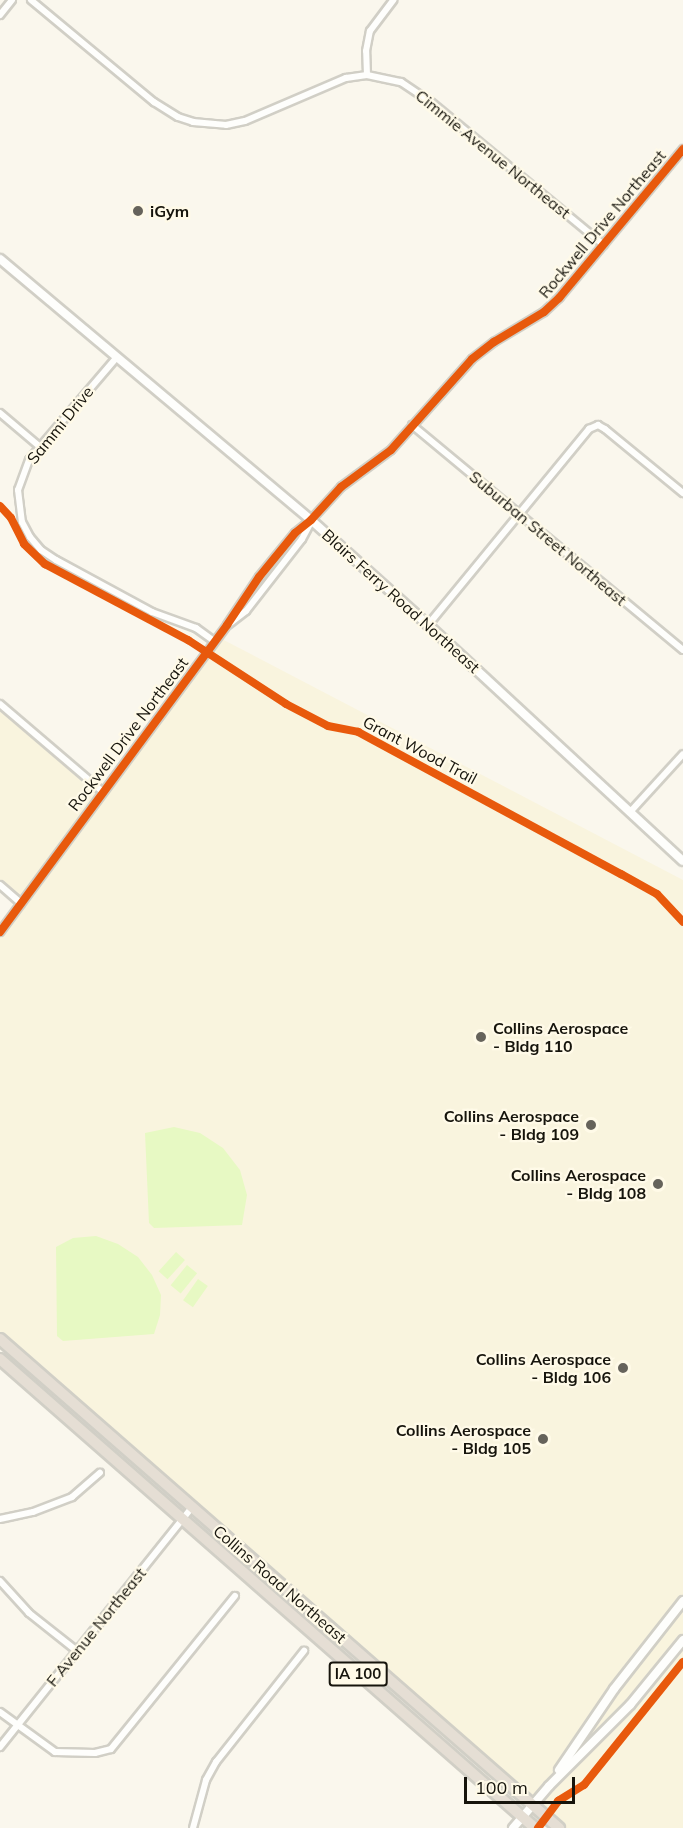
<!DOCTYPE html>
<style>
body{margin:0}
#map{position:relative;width:683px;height:1828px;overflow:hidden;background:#faf7ed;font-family:Mulish,sans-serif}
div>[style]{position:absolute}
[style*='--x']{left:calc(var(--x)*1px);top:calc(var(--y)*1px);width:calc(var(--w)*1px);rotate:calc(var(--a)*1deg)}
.built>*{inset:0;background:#f9f4de}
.green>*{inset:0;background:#e7f9c3;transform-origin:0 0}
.roads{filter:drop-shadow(2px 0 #d1cfc6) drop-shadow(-2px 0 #d1cfc6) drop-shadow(0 2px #d1cfc6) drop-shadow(0 -2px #d1cfc6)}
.street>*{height:6px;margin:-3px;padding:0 3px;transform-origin:3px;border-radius:3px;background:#fefefc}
.secondary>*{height:8px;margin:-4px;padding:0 4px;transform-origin:4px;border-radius:4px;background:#fefefc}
.highway>*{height:10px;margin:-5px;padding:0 5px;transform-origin:5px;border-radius:5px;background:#e5ded4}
.cycleway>*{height:8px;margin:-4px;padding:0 4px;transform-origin:4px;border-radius:4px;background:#e8590c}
.dots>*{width:16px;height:16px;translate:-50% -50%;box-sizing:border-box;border:3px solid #fffae8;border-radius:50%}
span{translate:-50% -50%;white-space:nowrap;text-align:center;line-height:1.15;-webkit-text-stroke:4.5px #fffae8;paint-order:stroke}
.shield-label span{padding:2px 4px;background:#fffae8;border:2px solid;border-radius:4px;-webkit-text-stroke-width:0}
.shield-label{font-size:15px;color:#16140c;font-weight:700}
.street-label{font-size:16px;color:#16140c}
.poi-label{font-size:16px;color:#16140c;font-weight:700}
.left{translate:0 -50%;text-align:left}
.right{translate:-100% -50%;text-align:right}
.scale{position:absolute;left:464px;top:1777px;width:111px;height:27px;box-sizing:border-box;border:3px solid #16140c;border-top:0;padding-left:8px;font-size:18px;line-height:21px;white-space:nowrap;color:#16140c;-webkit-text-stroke:4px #fffae8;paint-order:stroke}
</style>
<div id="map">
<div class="built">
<div style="clip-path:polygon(218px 637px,683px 880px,683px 1828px,559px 1828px,0 1339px,0 932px,21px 903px,0 885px,0 704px,102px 791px)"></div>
</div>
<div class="green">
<div style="clip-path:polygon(174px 1127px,200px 1133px,223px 1148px,240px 1170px,247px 1195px,242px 1225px,154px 1228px,149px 1223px,145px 1133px)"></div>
<div style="clip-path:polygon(96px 1236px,118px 1244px,138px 1257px,152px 1275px,161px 1295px,160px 1315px,154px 1334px,63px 1341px,57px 1336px,56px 1247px,73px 1238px)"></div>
<div style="left:176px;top:1252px;width:12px;height:26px;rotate:42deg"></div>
<div style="left:187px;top:1265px;width:13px;height:26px;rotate:39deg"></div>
<div style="left:198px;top:1279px;width:12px;height:26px;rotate:35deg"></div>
</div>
<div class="roads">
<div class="street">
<div style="--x:31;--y:0;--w:160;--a:39.7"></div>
<div style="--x:154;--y:102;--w:28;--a:32"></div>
<div style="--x:178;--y:117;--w:16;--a:18"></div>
<div style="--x:193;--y:122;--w:33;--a:5"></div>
<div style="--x:226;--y:125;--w:19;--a:-12"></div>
<div style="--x:245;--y:121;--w:110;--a:-23.1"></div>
<div style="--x:346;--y:78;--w:21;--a:-8"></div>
<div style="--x:367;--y:75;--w:35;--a:12"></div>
<div style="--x:401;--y:82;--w:36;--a:34"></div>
<div style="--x:431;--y:102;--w:224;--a:39.6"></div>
<div style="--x:0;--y:15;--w:19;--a:-51"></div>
<div style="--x:367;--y:75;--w:24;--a:-92"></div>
<div style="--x:366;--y:51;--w:20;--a:-79"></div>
<div style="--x:370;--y:31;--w:39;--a:-53"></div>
<div style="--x:117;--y:357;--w:135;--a:130.5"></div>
<div style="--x:29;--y:460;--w:32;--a:110"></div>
<div style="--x:18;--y:490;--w:32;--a:83"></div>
<div style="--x:22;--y:522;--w:17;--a:62"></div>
<div style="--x:30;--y:537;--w:17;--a:50"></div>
<div style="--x:41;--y:550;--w:18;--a:34"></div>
<div style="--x:56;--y:560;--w:109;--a:28.4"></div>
<div style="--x:152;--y:612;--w:47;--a:20"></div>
<div style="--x:196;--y:628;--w:22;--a:36"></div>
<div style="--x:0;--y:413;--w:51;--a:40.2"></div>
<div style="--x:412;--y:425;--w:352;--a:39.7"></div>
<div style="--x:228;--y:625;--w:23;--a:-38"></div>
<div style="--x:246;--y:611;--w:91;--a:-52.1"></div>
<div style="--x:302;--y:539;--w:19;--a:-62"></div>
<div style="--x:428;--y:625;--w:254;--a:-50.6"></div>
<div style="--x:589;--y:429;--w:10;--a:-24"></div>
<div style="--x:598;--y:425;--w:8;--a:30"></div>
<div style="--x:605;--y:429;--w:101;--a:39.4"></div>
<div style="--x:0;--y:704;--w:134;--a:40.5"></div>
<div style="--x:631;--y:811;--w:77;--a:-47.6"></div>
<div style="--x:0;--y:885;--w:28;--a:41"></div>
<div style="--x:0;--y:932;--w:382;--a:-53.5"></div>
<div style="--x:227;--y:625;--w:58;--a:-56.3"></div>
<div style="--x:259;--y:577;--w:57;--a:-50.7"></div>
<div style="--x:295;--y:533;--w:21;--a:-39"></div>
<div style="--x:311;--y:520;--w:45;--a:-47.7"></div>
<div style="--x:341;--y:487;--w:62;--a:-36.5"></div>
<div style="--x:391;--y:450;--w:122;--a:-48.3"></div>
<div style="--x:472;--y:359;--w:28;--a:-38"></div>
<div style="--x:494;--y:342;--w:58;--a:-31"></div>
<div style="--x:544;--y:312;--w:21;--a:-43"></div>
<div style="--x:559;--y:298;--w:194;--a:-50.2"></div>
<div style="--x:0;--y:1519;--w:34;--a:-12"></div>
<div style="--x:33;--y:1512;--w:42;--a:-21"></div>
<div style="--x:72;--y:1497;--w:37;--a:-41"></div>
<div style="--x:0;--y:1581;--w:43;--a:47.8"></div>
<div style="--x:29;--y:1613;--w:61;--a:38.4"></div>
<div style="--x:0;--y:1712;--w:68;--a:36"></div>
<div style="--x:55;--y:1752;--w:40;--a:1.4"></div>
<div style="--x:95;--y:1753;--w:16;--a:-14"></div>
<div style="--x:111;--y:1749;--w:197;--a:-51"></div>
<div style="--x:0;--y:1747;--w:307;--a:-51.3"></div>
<div style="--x:193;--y:1828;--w:50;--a:-74.8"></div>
<div style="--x:206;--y:1780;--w:21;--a:-61"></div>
<div style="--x:216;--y:1762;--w:142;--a:-51.6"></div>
</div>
<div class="secondary">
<div style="--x:0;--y:259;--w:406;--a:40"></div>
<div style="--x:311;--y:520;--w:157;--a:41.9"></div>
<div style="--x:428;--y:625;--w:347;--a:42.8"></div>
<div style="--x:559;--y:1770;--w:98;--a:-55.8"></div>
<div style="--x:614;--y:1689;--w:112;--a:-51.9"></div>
<div style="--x:513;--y:1828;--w:55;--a:-49.4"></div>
<div style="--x:549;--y:1786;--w:115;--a:-45"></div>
<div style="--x:630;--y:1705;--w:84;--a:-50.8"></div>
</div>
<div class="highway">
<div style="--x:0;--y:1339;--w:743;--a:41.18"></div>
<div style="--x:0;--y:1359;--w:711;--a:41.24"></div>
</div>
</div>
<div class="cycleway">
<div style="--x:0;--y:506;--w:16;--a:47"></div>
<div style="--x:11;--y:518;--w:29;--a:63"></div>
<div style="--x:24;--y:544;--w:29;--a:44"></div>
<div style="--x:45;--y:564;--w:162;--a:28"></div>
<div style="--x:188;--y:640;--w:117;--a:33.1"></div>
<div style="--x:286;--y:704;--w:47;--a:27.6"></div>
<div style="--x:328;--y:726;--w:31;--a:11"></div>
<div style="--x:358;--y:732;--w:299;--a:28.4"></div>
<div style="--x:621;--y:874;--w:41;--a:29.1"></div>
<div style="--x:657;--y:894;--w:38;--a:47"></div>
<div style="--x:0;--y:932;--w:382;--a:-53.5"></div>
<div style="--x:227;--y:625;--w:58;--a:-56.3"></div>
<div style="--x:259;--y:577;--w:57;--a:-50.7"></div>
<div style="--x:295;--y:533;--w:21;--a:-39"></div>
<div style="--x:311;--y:520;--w:45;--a:-47.7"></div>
<div style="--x:341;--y:487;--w:62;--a:-36.5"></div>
<div style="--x:391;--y:450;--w:122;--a:-48.3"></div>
<div style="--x:472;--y:359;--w:28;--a:-38"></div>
<div style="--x:494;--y:342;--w:58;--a:-31"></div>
<div style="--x:544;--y:312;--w:21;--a:-43"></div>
<div style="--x:559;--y:298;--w:194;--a:-50.2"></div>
<div style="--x:538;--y:1828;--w:34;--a:-53"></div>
<div style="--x:558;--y:1801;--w:31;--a:-32"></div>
<div style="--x:584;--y:1785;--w:158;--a:-51.2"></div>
</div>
<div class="dots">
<div style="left:138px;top:211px;background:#66635b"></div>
<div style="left:481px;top:1037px;background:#66635b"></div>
<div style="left:591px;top:1125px;background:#66635b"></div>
<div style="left:658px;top:1184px;background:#66635b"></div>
<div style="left:623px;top:1368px;background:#66635b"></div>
<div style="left:543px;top:1439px;background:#66635b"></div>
</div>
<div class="shield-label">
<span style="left:358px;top:1674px">IA 100</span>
</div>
<div class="street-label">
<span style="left:493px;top:154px;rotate:39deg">Cimmie Avenue Northeast</span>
<span style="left:602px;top:224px;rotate:-50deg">Rockwell Drive Northeast</span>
<span style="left:60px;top:425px;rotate:-51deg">Sammi Drive</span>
<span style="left:548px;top:538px;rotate:40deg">Suburban Street Northeast</span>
<span style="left:401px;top:601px;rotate:42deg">Blairs Ferry Road Northeast</span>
<span style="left:128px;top:734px;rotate:-53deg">Rockwell Drive Northeast</span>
<span style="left:420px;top:750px;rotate:28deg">Grant Wood Trail</span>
<span style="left:280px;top:1584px;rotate:41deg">Collins Road Northeast</span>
<span style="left:96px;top:1627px;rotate:-51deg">F Avenue Northeast</span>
</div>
<div class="poi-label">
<span class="left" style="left:150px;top:211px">iGym</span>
<span class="left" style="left:493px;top:1037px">Collins Aerospace<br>- Bldg 110</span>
<span class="right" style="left:579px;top:1125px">Collins Aerospace<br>- Bldg 109</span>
<span class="right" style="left:646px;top:1184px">Collins Aerospace<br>- Bldg 108</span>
<span class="right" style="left:611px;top:1368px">Collins Aerospace<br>- Bldg 106</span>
<span class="right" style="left:531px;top:1439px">Collins Aerospace<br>- Bldg 105</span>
</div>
<div class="scale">100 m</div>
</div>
